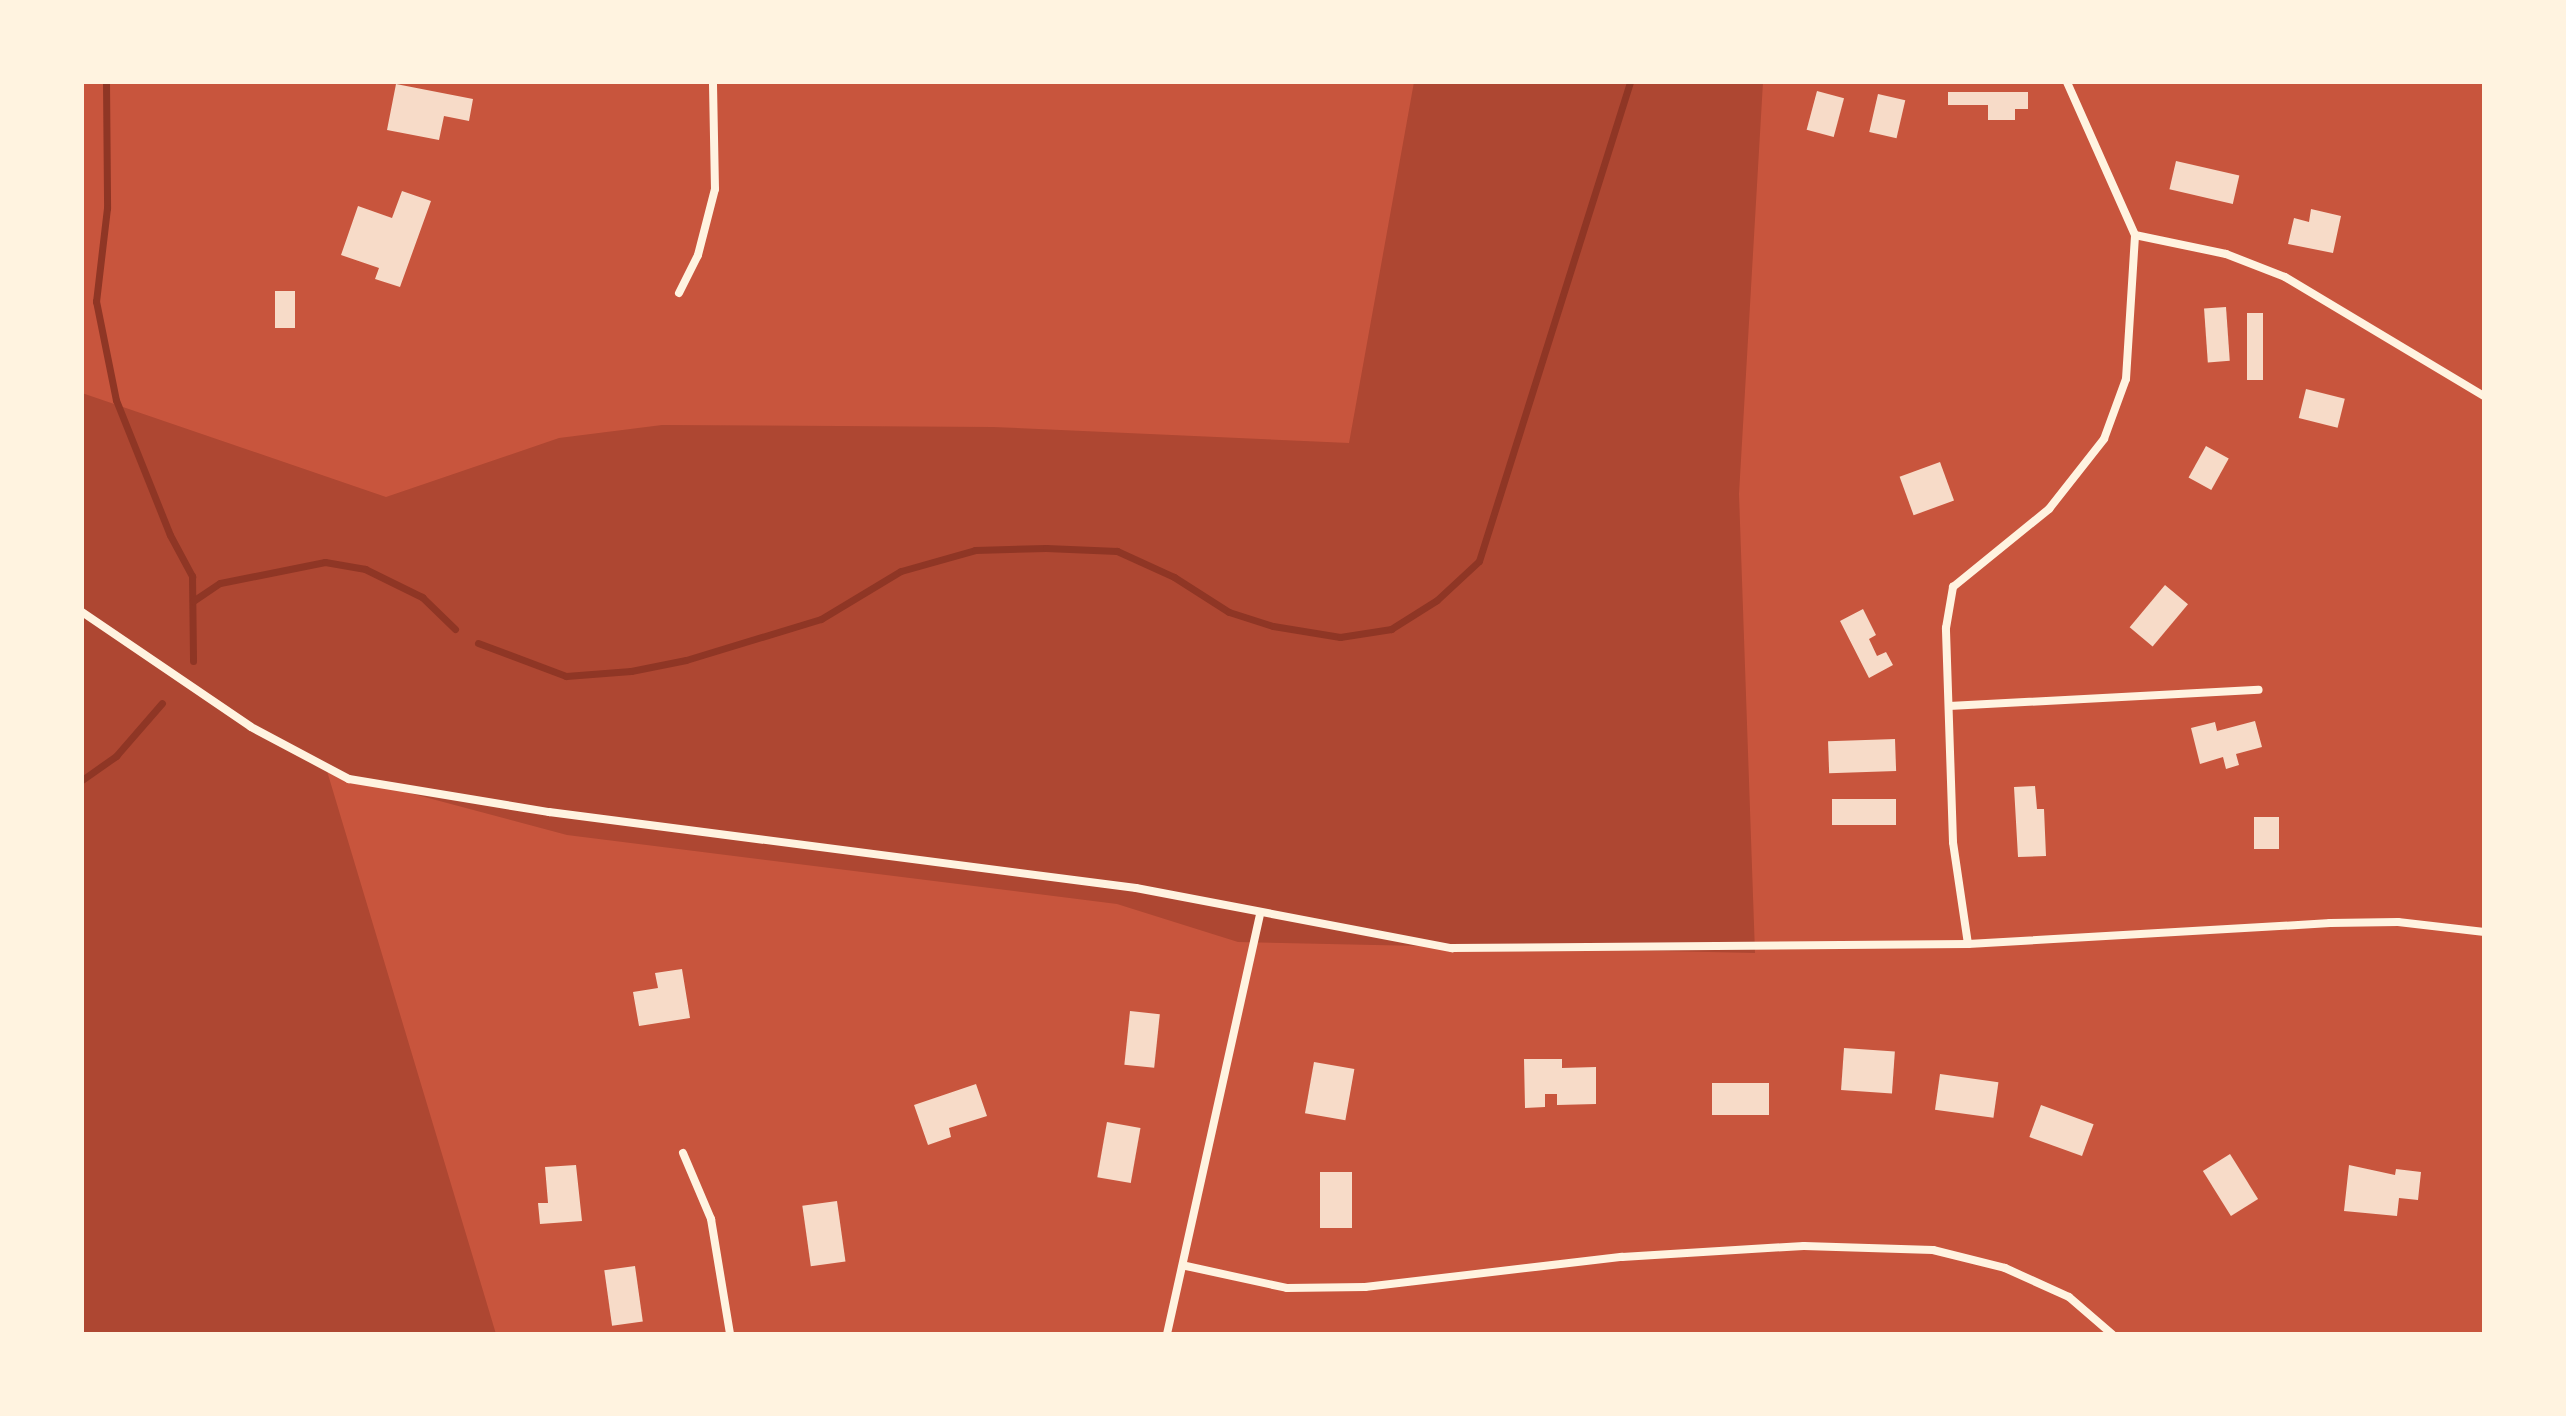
<!DOCTYPE html>
<style>
body{margin:0}
#map{position:relative;width:2566px;height:1416px;overflow:hidden;background:#c8553d;font-family:Inter,sans-serif}
div>[style]{position:absolute}
[style*='--x']{left:calc(var(--x)*1px);top:calc(var(--y)*1px);width:calc(var(--w)*1px);rotate:calc(var(--a)*1deg)}
.green>*{inset:0;background:#ae4732}
.stream>*{height:7px;margin:-3.5px;padding:0 3.5px;transform-origin:3.5px;border-radius:3.5px;background:#8f3625}
.building>*{inset:0;background:#f7dbc8;transform-origin:0 0}
.minor>*{height:8px;margin:-4px;padding:0 4px;transform-origin:4px;border-radius:4px;background:#fff3e0}
span{translate:-50% -50%;white-space:nowrap;text-align:center;line-height:1.15;-webkit-text-stroke:7px #fff3e0;paint-order:stroke}
.frame{position:absolute;inset:0;border:84px solid #fff3e0;pointer-events:none}
</style>
<div id="map">
<div class="green">
<div style="clip-path:polygon(1414px 82px,1763px 82px,1739px 494px,1755px 953px,1238px 942px,1117px 904px,567px 835px,327px 771px,496px 1334px,82px 1334px,82px 393px,386px 497px,559px 438px,662px 425px,993px 427px,1349px 443px)"></div>
</div>
<div class="stream">
<div style="--x:106;--y:82;--w:126;--a:89.5"></div>
<div style="--x:107;--y:208;--w:94;--a:96.7"></div>
<div style="--x:96;--y:301;--w:101;--a:78.6"></div>
<div style="--x:116;--y:400;--w:145;--a:68.2"></div>
<div style="--x:170;--y:535;--w:47;--a:61.8"></div>
<div style="--x:192;--y:576;--w:85;--a:89.3"></div>
<div style="--x:193;--y:601;--w:32;--a:-34"></div>
<div style="--x:220;--y:583;--w:107;--a:-11.3"></div>
<div style="--x:325;--y:562;--w:41;--a:9.9"></div>
<div style="--x:365;--y:569;--w:64;--a:26.2"></div>
<div style="--x:422;--y:597;--w:46;--a:44.1"></div>
<div style="--x:478;--y:643;--w:94;--a:20.6"></div>
<div style="--x:566;--y:676;--w:65;--a:-4.4"></div>
<div style="--x:631;--y:671;--w:56;--a:-11.3"></div>
<div style="--x:686;--y:660;--w:141;--a:-16.9"></div>
<div style="--x:821;--y:619;--w:93;--a:-31"></div>
<div style="--x:901;--y:571;--w:77;--a:-15.8"></div>
<div style="--x:975;--y:550;--w:71;--a:-1.6"></div>
<div style="--x:1046;--y:548;--w:71;--a:2.4"></div>
<div style="--x:1117;--y:551;--w:63;--a:24.5"></div>
<div style="--x:1174;--y:577;--w:65;--a:32.5"></div>
<div style="--x:1229;--y:612;--w:46;--a:17.7"></div>
<div style="--x:1273;--y:626;--w:68;--a:9.3"></div>
<div style="--x:1340;--y:637;--w:52;--a:-8.9"></div>
<div style="--x:1391;--y:629;--w:54;--a:-32.2"></div>
<div style="--x:1437;--y:600;--w:57;--a:-42.9"></div>
<div style="--x:1479;--y:561;--w:502;--a:-72.5"></div>
<div style="--x:82;--y:780;--w:42;--a:-35.2"></div>
<div style="--x:116;--y:756;--w:70;--a:-49"></div>
</div>
<div class="building">
<div style="clip-path:polygon(396px 84px,473px 99px,469px 121px,444px 116px,439px 140px,387px 130px)"></div>
<div style="left:1817px;top:91px;width:28px;height:40px;rotate:15deg"></div>
<div style="clip-path:polygon(1948px 92px,2028px 92px,2028px 109px,2015px 109px,2015px 120px,1988px 120px,1988px 105px,1948px 105px)"></div>
<div style="left:1878px;top:94px;width:28px;height:39px;rotate:13deg"></div>
<div style="left:2176px;top:161px;width:65px;height:29px;rotate:13deg"></div>
<div style="clip-path:polygon(402px 191px,431px 201px,400px 287px,375px 279px,379px 268px,341px 255px,358px 206px,392px 218px)"></div>
<div style="clip-path:polygon(2311px 209px,2341px 216px,2333px 253px,2288px 244px,2294px 218px,2309px 222px)"></div>
<div style="left:275px;top:291px;width:20px;height:37px"></div>
<div style="left:2226px;top:307px;width:54px;height:22px;rotate:86deg"></div>
<div style="left:2247px;top:313px;width:16px;height:67px"></div>
<div style="left:2306px;top:389px;width:40px;height:30px;rotate:14deg"></div>
<div style="left:2206px;top:446px;width:26px;height:36px;rotate:29deg"></div>
<div style="left:1940px;top:462px;width:41px;height:43px;rotate:70deg"></div>
<div style="left:2165px;top:585px;width:30px;height:55px;rotate:40deg"></div>
<div style="clip-path:polygon(1863px 609px,1876px 635px,1869px 639px,1877px 656px,1886px 652px,1893px 665px,1869px 678px,1840px 621px)"></div>
<div style="clip-path:polygon(2255px 721px,2262px 747px,2236px 754px,2239px 765px,2226px 769px,2223px 757px,2200px 764px,2191px 728px,2215px 722px,2217px 731px)"></div>
<div style="left:1895px;top:739px;width:32px;height:67px;rotate:88deg"></div>
<div style="clip-path:polygon(2035px 786px,2037px 809px,2044px 809px,2046px 856px,2018px 857px,2014px 787px)"></div>
<div style="left:1832px;top:799px;width:64px;height:26px"></div>
<div style="left:2279px;top:817px;width:32px;height:25px;rotate:90deg"></div>
<div style="clip-path:polygon(682px 969px,690px 1018px,639px 1026px,633px 992px,658px 988px,655px 973px)"></div>
<div style="left:1130px;top:1011px;width:30px;height:54px;rotate:6deg"></div>
<div style="left:1844px;top:1048px;width:51px;height:42px;rotate:4deg"></div>
<div style="clip-path:polygon(1524px 1059px,1562px 1059px,1562px 1068px,1596px 1067px,1596px 1104px,1557px 1105px,1557px 1094px,1545px 1094px,1545px 1107px,1525px 1108px)"></div>
<div style="left:1314px;top:1062px;width:41px;height:52px;rotate:10deg"></div>
<div style="left:1940px;top:1074px;width:59px;height:36px;rotate:8deg"></div>
<div style="left:1712px;top:1083px;width:57px;height:32px"></div>
<div style="clip-path:polygon(976px 1084px,987px 1116px,949px 1128px,951px 1137px,928px 1145px,914px 1105px)"></div>
<div style="left:2041px;top:1105px;width:56px;height:34px;rotate:20deg"></div>
<div style="left:1107px;top:1122px;width:34px;height:56px;rotate:10deg"></div>
<div style="left:2230px;top:1154px;width:53px;height:32px;rotate:58deg"></div>
<div style="clip-path:polygon(576px 1165px,582px 1221px,540px 1224px,538px 1203px,548px 1203px,545px 1167px)"></div>
<div style="clip-path:polygon(2349px 1165px,2395px 1175px,2396px 1169px,2421px 1172px,2418px 1200px,2399px 1198px,2397px 1216px,2344px 1211px)"></div>
<div style="left:1320px;top:1172px;width:32px;height:56px"></div>
<div style="left:837px;top:1201px;width:61px;height:35px;rotate:82deg"></div>
<div style="left:635px;top:1266px;width:56px;height:31px;rotate:82deg"></div>
</div>
<div class="minor">
<div style="--x:2135;--y:235;--w:93;--a:11.8"></div>
<div style="--x:2226;--y:254;--w:63;--a:21.3"></div>
<div style="--x:2285;--y:277;--w:232;--a:30.9"></div>
<div style="--x:679;--y:293;--w:42;--a:-63.4"></div>
<div style="--x:698;--y:255;--w:68;--a:-75.6"></div>
<div style="--x:715;--y:189;--w:107;--a:-91.1"></div>
<div style="--x:82;--y:612;--w:204;--a:34.2"></div>
<div style="--x:251;--y:727;--w:111;--a:28"></div>
<div style="--x:349;--y:779;--w:203;--a:9.4"></div>
<div style="--x:549;--y:812;--w:592;--a:7.38"></div>
<div style="--x:1136;--y:888;--w:322;--a:10.8"></div>
<div style="--x:1452;--y:948;--w:516;--a:-0.44"></div>
<div style="--x:1968;--y:944;--w:363;--a:-3.3"></div>
<div style="--x:2330;--y:923;--w:68;--a:-0.8"></div>
<div style="--x:2398;--y:922;--w:87;--a:6.6"></div>
<div style="--x:1949;--y:706;--w:310;--a:-3"></div>
<div style="--x:1968;--y:944;--w:103;--a:-98.4"></div>
<div style="--x:1953;--y:842;--w:214;--a:-91.9"></div>
<div style="--x:1946;--y:628;--w:42;--a:-80.3"></div>
<div style="--x:1953;--y:587;--w:124;--a:-39.1"></div>
<div style="--x:2049;--y:509;--w:89;--a:-51.8"></div>
<div style="--x:2104;--y:439;--w:64;--a:-69.9"></div>
<div style="--x:2126;--y:379;--w:144;--a:-86.4"></div>
<div style="--x:2135;--y:235;--w:167;--a:-114"></div>
<div style="--x:683;--y:1153;--w:72;--a:67"></div>
<div style="--x:711;--y:1219;--w:117;--a:80.6"></div>
<div style="--x:1186;--y:1266;--w:103;--a:12.3"></div>
<div style="--x:1287;--y:1288;--w:78;--a:-0.7"></div>
<div style="--x:1365;--y:1287;--w:259;--a:-6.7"></div>
<div style="--x:1622;--y:1257;--w:182;--a:-3.5"></div>
<div style="--x:1804;--y:1246;--w:129;--a:1.8"></div>
<div style="--x:1933;--y:1250;--w:74;--a:14"></div>
<div style="--x:2005;--y:1268;--w:70;--a:24.4"></div>
<div style="--x:2069;--y:1297;--w:57;--a:40.7"></div>
<div style="--x:1167;--y:1334;--w:428;--a:-77.5"></div>
</div>
<div class="frame"></div>
</div>
